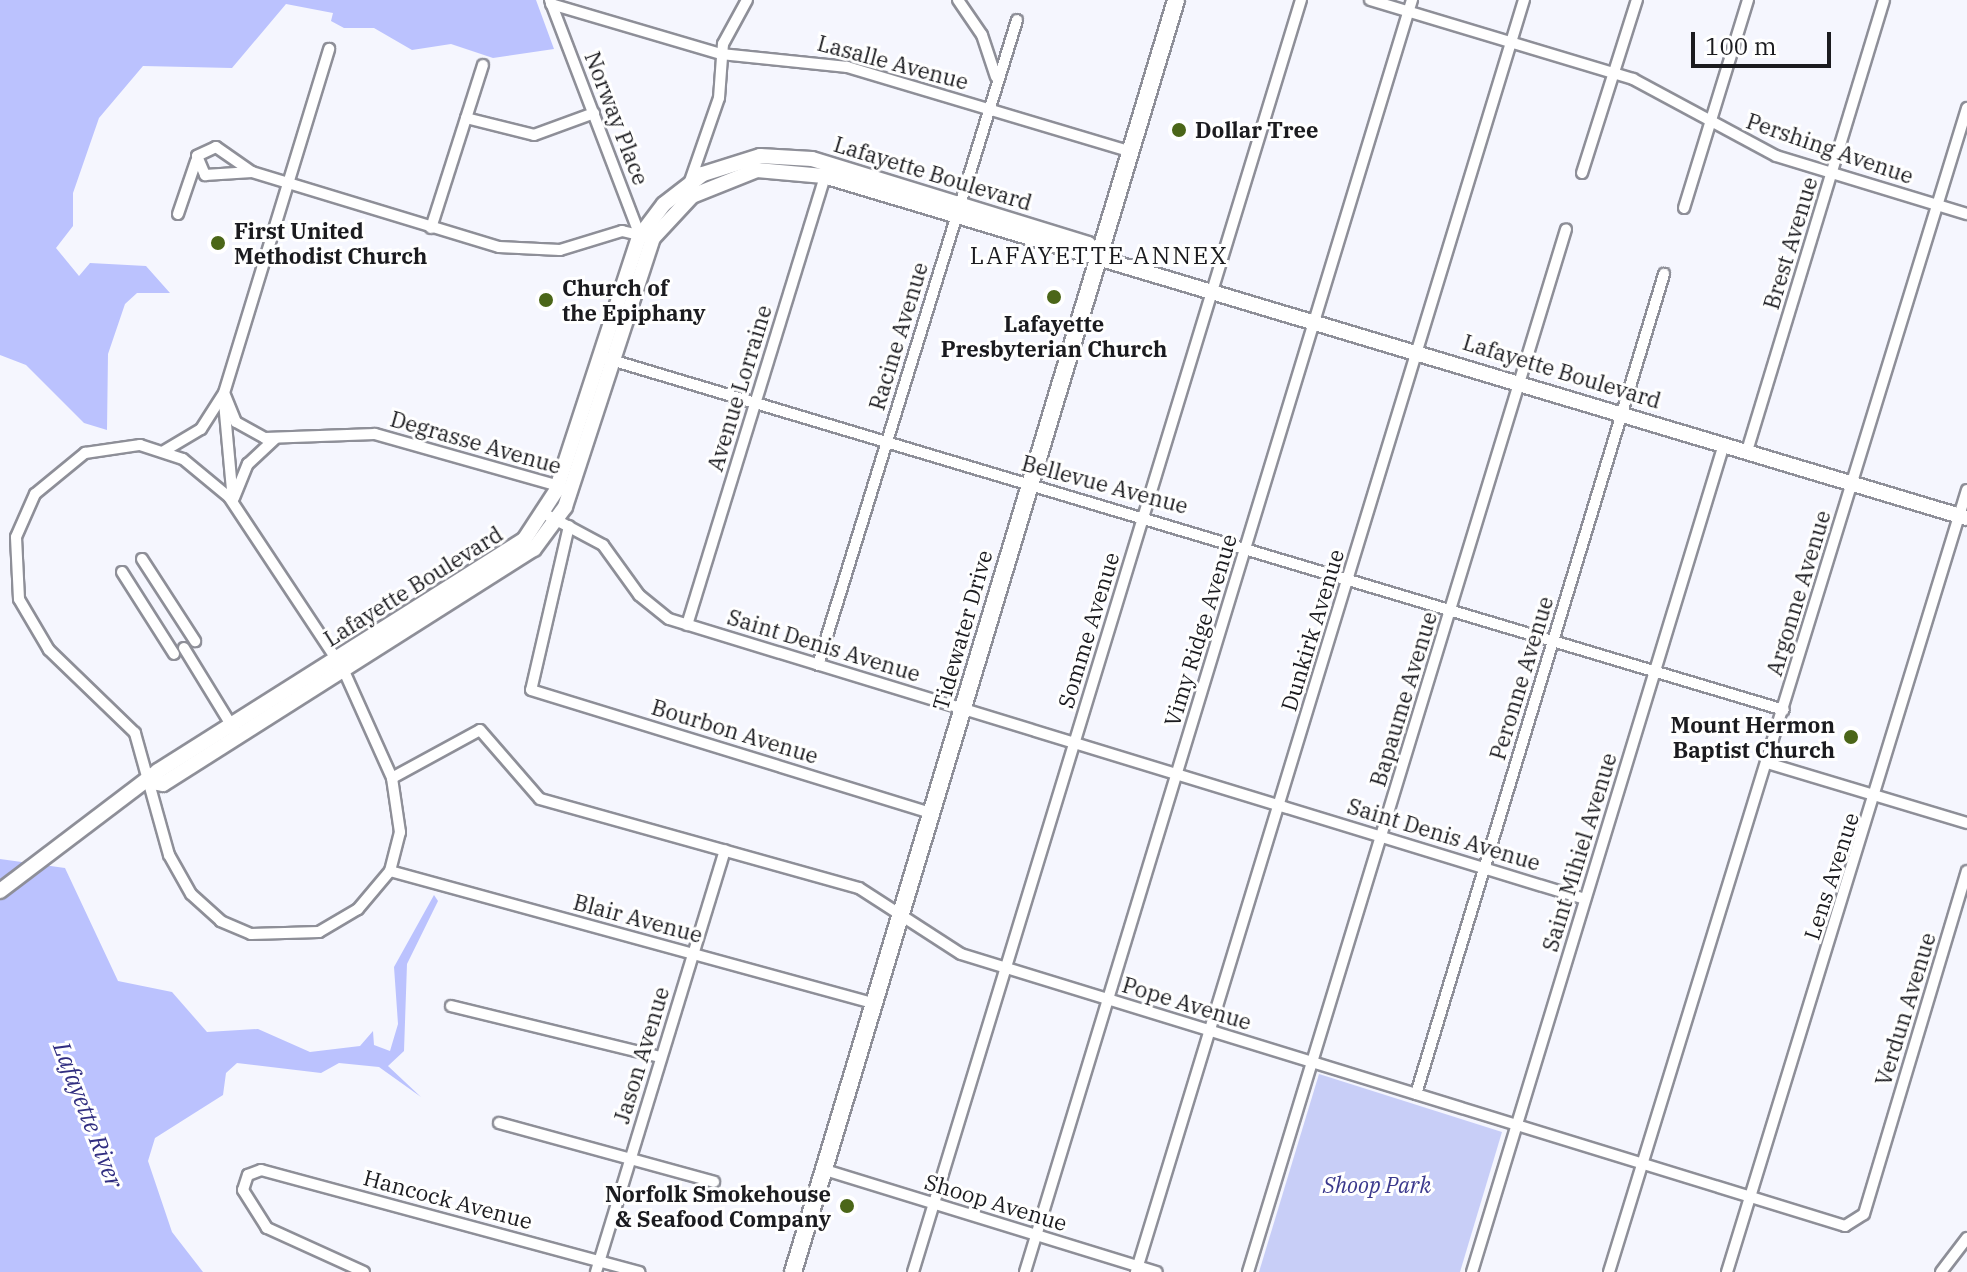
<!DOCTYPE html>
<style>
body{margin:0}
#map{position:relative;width:1967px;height:1272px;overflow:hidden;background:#f5f6fe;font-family:"IBM Plex Serif",serif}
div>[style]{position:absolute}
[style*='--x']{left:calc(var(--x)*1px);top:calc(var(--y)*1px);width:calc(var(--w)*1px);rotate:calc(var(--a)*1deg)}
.green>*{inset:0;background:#c8cef7}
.water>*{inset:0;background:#bbc2fe}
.roads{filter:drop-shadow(2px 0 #8e8f98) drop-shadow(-2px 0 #8e8f98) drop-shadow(0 2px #8e8f98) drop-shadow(0 -2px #8e8f98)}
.minor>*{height:10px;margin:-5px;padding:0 5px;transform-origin:5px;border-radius:5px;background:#fff}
.major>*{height:14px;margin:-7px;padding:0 7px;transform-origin:7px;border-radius:7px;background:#fff}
.highway>*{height:16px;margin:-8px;padding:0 8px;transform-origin:8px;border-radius:8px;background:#fff}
.dots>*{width:22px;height:22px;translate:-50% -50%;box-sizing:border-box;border:4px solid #fff;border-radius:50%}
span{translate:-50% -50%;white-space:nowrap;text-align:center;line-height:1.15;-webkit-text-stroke:6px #fff;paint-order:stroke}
.street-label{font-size:22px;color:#1b1b1f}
.poi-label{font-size:22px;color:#1b1b1f;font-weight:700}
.left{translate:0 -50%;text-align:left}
.right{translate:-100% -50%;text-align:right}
.park-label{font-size:22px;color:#3a388c;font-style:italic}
.neighbourhood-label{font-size:24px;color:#1b1b1f;letter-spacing:2px}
.water-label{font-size:24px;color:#312e80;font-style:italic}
.scale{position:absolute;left:1691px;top:32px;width:140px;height:36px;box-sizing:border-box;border:4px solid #1b1b1f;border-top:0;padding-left:10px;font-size:24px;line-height:28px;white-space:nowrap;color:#1b1b1f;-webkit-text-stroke:6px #fff;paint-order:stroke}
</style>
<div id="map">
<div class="green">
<div style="clip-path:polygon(1319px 1074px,1502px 1132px,1460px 1272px,1259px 1272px)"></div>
</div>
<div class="water">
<div style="clip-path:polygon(0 0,536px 0,554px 49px,493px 58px,451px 44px,412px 50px,374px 28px,344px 28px,331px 21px,333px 13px,286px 4px,232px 68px,143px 66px,99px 118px,73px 193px,73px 226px,56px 248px,79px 276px,90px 263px,146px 266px,170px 293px,137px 293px,125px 304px,108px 354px,107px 430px,84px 423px,26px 365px,0 355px)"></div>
<div style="clip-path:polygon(0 859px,65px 868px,118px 981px,172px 992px,207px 1032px,258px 1029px,310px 1052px,360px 1046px,373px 1031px,374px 1045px,390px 1051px,398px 1024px,394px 967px,434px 895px,438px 901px,407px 964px,404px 1051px,388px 1066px,421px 1097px,379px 1067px,339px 1063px,321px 1073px,237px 1063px,226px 1073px,223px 1095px,155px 1138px,148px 1161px,172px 1232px,203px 1272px,0 1272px)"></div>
</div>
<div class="roads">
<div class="minor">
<div style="--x:550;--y:0;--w:255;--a:69.1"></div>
<div style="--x:958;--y:0;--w:42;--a:55.6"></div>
<div style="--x:982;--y:35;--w:44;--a:71.6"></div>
<div style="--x:1370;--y:0;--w:275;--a:16.7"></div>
<div style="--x:1633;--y:79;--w:162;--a:28.3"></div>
<div style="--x:1776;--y:156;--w:200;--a:16.9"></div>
<div style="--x:551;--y:4;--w:177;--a:16.4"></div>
<div style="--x:721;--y:54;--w:127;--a:5.9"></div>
<div style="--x:847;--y:67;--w:294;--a:16.6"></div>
<div style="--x:466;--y:118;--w:70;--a:14"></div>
<div style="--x:534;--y:135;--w:64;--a:-20.1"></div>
<div style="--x:252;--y:172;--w:44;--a:-145.2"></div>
<div style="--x:216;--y:147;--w:21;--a:155"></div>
<div style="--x:197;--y:156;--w:21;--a:67"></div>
<div style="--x:205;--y:175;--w:47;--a:-3.7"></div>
<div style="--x:252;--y:172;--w:258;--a:16.9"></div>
<div style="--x:499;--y:247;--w:61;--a:2.8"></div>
<div style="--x:560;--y:250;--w:65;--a:-17"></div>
<div style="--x:622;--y:231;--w:18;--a:13"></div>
<div style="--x:1582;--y:173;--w:182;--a:-72.4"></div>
<div style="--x:688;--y:187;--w:94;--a:-70.8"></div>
<div style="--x:719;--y:98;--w:54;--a:-85.8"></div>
<div style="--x:723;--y:44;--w:50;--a:-61.4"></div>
<div style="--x:1684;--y:208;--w:218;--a:-72.9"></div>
<div style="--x:178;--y:214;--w:56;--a:-71.2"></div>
<div style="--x:431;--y:228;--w:171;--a:-72.3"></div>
<div style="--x:608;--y:359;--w:1227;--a:16.62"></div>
<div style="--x:225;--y:395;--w:29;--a:68"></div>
<div style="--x:236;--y:422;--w:33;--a:29"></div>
<div style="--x:265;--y:438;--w:110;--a:-2.1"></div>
<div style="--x:375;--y:434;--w:194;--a:15.8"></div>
<div style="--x:224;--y:402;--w:99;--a:84.8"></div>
<div style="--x:140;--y:445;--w:45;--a:18"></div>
<div style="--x:183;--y:459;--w:60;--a:39.6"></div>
<div style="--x:229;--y:497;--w:209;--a:56.5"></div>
<div style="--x:344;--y:671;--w:117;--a:65.8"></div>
<div style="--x:392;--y:778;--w:55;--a:81.6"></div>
<div style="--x:400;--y:832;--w:40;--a:104.4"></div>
<div style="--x:390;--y:871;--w:50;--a:130.1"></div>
<div style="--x:358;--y:909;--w:45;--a:149.5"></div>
<div style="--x:319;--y:932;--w:68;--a:178.3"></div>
<div style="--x:251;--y:934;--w:33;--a:-157"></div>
<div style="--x:221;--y:921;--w:40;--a:-138"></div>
<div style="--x:191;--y:894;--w:45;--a:-119.4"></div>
<div style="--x:169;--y:855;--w:127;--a:-105.6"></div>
<div style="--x:135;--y:733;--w:120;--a:-136"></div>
<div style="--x:49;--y:650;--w:59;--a:-120.5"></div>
<div style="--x:19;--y:599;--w:62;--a:-92.8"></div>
<div style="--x:16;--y:537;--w:47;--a:-66.2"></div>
<div style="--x:35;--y:494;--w:65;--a:-39.4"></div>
<div style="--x:85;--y:453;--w:56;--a:-8.3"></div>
<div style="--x:164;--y:451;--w:43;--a:-30.7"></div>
<div style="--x:201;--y:429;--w:43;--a:-57.4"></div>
<div style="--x:224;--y:393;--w:360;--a:-73"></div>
<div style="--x:1747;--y:451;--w:471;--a:-73.1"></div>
<div style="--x:234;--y:498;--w:37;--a:-68"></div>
<div style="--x:248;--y:464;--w:37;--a:-43"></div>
<div style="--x:545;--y:514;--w:66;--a:28.1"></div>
<div style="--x:603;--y:545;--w:62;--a:54.2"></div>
<div style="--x:639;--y:595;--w:38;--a:39"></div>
<div style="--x:669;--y:619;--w:958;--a:17"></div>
<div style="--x:569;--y:526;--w:168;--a:103"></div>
<div style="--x:531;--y:690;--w:419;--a:17.1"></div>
<div style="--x:142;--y:559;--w:98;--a:57.1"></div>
<div style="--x:122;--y:572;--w:97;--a:57.6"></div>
<div style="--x:687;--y:625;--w:474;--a:-72.9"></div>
<div style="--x:184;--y:648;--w:94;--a:58.5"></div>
<div style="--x:818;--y:665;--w:675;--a:-72.85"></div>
<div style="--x:1767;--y:763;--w:209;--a:16.7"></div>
<div style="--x:392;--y:778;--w:100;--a:-28.6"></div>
<div style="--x:480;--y:730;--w:91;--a:49"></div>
<div style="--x:540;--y:799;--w:331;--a:15.6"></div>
<div style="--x:859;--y:888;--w:121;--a:32.9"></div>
<div style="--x:961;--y:954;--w:925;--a:17.1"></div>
<div style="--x:1845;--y:1226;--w:22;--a:-32"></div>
<div style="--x:1864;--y:1214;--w:358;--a:-73.3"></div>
<div style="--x:390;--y:871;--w:504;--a:15.3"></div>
<div style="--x:451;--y:1006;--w:216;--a:13.7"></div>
<div style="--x:1416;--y:1094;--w:857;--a:-73.17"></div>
<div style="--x:499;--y:1123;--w:223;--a:15.3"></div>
<div style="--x:825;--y:1170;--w:347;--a:17.1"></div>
<div style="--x:364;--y:1272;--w:107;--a:-155.6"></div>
<div style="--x:267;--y:1228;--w:45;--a:-122.3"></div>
<div style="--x:243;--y:1190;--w:16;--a:-72"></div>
<div style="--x:248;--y:1175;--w:14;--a:-21"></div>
<div style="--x:261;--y:1170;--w:392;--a:15.1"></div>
<div style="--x:596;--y:1272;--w:441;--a:-73"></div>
<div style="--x:913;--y:1272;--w:1330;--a:-73.04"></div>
<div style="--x:1025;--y:1272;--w:1330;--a:-73.08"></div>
<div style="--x:1136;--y:1272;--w:1330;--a:-73.04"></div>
<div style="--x:1248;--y:1272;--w:1090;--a:-73.04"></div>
<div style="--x:1472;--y:1272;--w:865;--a:-73.07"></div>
<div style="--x:1609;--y:1272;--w:1218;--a:-72.9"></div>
<div style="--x:1727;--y:1272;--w:818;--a:-72.94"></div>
<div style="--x:1941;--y:1272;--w:43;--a:-52.6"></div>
</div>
<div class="major">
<div style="--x:152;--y:782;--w:11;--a:10"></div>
<div style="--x:163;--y:784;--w:439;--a:-32.4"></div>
<div style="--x:534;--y:549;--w:52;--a:-53.6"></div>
<div style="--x:565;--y:507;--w:283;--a:-71.9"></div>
<div style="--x:653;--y:238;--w:57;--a:-47.1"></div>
<div style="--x:692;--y:196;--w:70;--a:-21.8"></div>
<div style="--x:757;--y:170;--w:67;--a:5.1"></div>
<div style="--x:824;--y:176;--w:1193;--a:16.66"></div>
<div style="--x:0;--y:891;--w:198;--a:-37.2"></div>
<div style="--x:158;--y:771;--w:433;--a:-32.3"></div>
<div style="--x:524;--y:540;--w:59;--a:-56.9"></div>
<div style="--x:556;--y:491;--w:267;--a:-71.9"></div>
<div style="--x:639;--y:237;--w:41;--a:-52.9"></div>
<div style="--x:664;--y:204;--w:49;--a:-37.6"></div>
<div style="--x:703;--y:174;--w:60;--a:-17.5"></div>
<div style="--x:760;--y:156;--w:52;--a:3.3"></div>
<div style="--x:812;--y:159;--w:289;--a:17.1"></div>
<div style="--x:1088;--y:244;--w:13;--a:48"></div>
</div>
<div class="highway">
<div style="--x:793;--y:1272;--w:1328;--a:-73.24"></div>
</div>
</div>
<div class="dots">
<div style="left:1179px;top:130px;background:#4b6618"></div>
<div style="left:218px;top:243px;background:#4b6618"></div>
<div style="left:1054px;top:297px;background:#4b6618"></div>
<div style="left:546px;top:300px;background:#4b6618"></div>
<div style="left:1851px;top:737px;background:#4b6618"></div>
<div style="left:847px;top:1206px;background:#4b6618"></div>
</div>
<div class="street-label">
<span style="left:893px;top:62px;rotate:15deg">Lasalle Avenue</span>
<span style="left:617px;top:118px;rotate:69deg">Norway Place</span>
<span style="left:1830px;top:148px;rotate:19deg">Pershing Avenue</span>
<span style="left:933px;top:173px;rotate:17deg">Lafayette Boulevard</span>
<span style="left:1790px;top:243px;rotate:-73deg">Brest Avenue</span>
<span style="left:898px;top:336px;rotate:-73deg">Racine Avenue</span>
<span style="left:1562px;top:371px;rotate:17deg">Lafayette Boulevard</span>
<span style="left:739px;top:388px;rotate:-73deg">Avenue Lorraine</span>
<span style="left:476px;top:442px;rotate:16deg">Degrasse Avenue</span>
<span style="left:1105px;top:484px;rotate:15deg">Bellevue Avenue</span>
<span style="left:413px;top:586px;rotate:-32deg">Lafayette Boulevard</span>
<span style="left:1798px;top:593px;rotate:-73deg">Argonne Avenue</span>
<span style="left:962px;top:630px;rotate:-74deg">Tidewater Drive</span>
<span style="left:1088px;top:630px;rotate:-73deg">Somme Avenue</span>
<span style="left:1200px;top:630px;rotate:-73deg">Vimy Ridge Avenue</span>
<span style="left:1312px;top:630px;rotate:-73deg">Dunkirk Avenue</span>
<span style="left:824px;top:645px;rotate:17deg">Saint Denis Avenue</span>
<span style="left:1521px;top:678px;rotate:-73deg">Peronne Avenue</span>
<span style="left:1403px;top:699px;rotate:-73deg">Bapaume Avenue</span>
<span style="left:735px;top:731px;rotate:17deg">Bourbon Avenue</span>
<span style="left:1444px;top:834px;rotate:17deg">Saint Denis Avenue</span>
<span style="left:1579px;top:852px;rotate:-73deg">Saint Mihiel Avenue</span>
<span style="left:1831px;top:876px;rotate:-72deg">Lens Avenue</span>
<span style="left:638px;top:918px;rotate:15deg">Blair Avenue</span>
<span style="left:1187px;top:1003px;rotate:17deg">Pope Avenue</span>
<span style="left:1905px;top:1009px;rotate:-73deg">Verdun Avenue</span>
<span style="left:641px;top:1055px;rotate:-73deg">Jason Avenue</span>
<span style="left:448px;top:1199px;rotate:15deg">Hancock Avenue</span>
<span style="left:996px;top:1202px;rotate:17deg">Shoop Avenue</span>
</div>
<div class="poi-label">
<span class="left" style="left:1195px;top:130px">Dollar Tree</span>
<span class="left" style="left:234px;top:243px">First United<br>Methodist Church</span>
<span class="left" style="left:562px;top:300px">Church of<br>the Epiphany</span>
<span style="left:1054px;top:336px">Lafayette<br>Presbyterian Church</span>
<span class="right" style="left:1835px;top:737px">Mount Hermon<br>Baptist Church</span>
<span class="right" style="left:831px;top:1206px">Norfolk Smokehouse<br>&amp; Seafood Company</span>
</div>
<div class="park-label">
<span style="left:1377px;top:1185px">Shoop Park</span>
</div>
<div class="neighbourhood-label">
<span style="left:1099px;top:256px">LAFAYETTE ANNEX</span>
</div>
<div class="water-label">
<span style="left:88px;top:1115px;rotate:69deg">Lafayette River</span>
</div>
<div class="scale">100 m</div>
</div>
